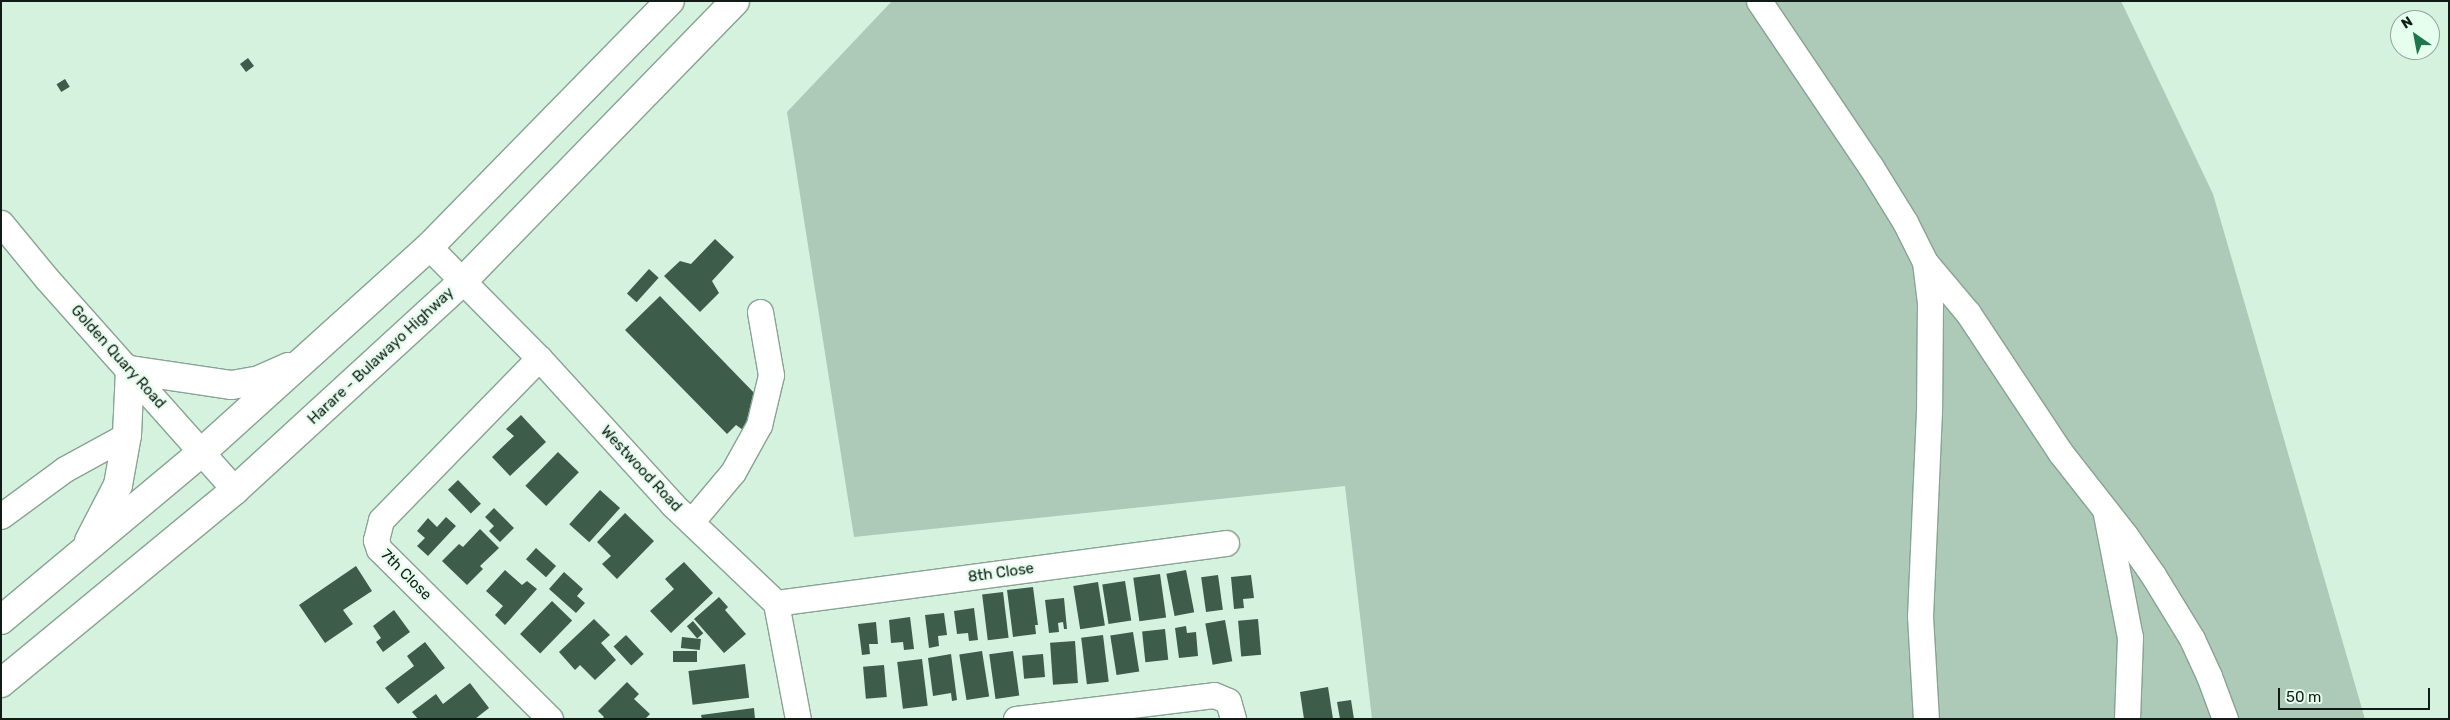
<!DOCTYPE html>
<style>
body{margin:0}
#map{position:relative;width:2450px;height:720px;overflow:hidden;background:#d5f2df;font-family:Rubik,sans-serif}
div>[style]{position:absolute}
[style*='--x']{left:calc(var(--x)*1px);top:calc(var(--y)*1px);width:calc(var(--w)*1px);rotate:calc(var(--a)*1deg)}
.green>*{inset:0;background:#accab7}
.building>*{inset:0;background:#3d5c49;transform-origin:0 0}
.roads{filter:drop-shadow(1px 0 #88a392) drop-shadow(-1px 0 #88a392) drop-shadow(0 1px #88a392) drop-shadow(0 -1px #88a392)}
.minor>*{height:25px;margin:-12.5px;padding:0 12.5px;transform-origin:12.5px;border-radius:12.5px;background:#fff}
.highway>*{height:28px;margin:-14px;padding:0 14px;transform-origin:14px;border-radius:14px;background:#fff}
span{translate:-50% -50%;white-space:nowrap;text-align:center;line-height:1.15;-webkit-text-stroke:5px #e6feee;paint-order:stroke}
.street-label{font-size:15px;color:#121c16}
.frame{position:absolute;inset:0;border:2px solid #121c16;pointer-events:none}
.north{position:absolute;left:2390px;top:10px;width:50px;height:50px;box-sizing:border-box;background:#e6feee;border:1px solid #91a498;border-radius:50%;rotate:327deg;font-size:14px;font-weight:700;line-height:20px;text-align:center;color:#121c16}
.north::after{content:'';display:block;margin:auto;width:18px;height:22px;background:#1e774c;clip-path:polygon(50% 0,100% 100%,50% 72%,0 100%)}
.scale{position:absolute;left:2278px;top:688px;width:152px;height:22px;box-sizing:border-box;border:2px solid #121c16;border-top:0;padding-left:6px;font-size:15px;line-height:18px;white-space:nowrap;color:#121c16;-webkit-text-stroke:4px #e6feee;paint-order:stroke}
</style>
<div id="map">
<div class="green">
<div style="clip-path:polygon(892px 1px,2121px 1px,2213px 194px,2365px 719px,1372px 719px,1345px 486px,854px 537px,787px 112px)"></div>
</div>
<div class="building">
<div style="left:248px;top:58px;width:10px;height:10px;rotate:53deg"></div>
<div style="left:65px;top:79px;width:9px;height:10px;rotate:58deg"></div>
<div style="clip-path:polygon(715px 239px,734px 257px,712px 281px,719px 293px,700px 312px,664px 276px,680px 261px,691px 264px)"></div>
<div style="left:649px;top:269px;width:13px;height:33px;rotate:42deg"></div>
<div style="clip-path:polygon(660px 296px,760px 399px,743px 430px,736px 425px,727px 434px,625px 330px)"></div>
<div style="clip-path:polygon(521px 415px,546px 442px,510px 476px,492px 457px,514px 436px,506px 429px)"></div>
<div style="left:558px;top:452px;width:29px;height:47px;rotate:44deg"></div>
<div style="left:458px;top:480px;width:33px;height:14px;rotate:46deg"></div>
<div style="left:600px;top:490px;width:27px;height:46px;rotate:42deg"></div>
<div style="clip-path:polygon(494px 508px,514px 528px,500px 542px,489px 531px,494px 526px,485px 517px)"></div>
<div style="clip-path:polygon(625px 513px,654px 541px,617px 579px,602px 564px,611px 556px,597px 542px)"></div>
<div style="clip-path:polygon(446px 517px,456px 526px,428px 556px,417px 546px,425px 538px,417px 531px,428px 518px,437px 527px)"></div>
<div style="clip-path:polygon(480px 529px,499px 548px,480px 566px,483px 569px,467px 585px,442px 561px,459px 544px,463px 547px)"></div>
<div style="left:536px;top:548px;width:27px;height:15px;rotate:42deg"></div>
<div style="clip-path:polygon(684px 562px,713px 593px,671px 633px,650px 611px,674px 589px,665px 579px)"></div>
<div style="clip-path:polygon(356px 566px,372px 591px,343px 610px,353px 624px,325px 643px,299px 605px)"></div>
<div style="clip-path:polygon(505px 570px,522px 585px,527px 581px,537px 589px,505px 625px,495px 615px,503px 606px,486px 591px)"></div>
<div style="left:1186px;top:570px;width:43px;height:20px;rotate:79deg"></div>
<div style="clip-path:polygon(564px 572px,583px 589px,577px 596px,585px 603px,576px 613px,549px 589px)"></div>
<div style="left:1160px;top:574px;width:44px;height:27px;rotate:82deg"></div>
<div style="left:1218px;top:575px;width:35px;height:17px;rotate:82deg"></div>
<div style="clip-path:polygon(1251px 575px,1254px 598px,1243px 599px,1244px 608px,1234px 609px,1231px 577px)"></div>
<div style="left:1125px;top:581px;width:40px;height:23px;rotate:81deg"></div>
<div style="left:1098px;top:582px;width:44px;height:25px;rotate:81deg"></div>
<div style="clip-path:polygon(1033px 587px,1038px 625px,1035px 625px,1036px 634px,1013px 637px,1007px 590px)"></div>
<div style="left:1003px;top:592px;width:46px;height:21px;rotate:83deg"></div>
<div style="clip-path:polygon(719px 597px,728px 607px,725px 610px,746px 634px,724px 653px,694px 619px)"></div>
<div style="clip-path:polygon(1064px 598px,1067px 629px,1064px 629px,1063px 622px,1058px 623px,1059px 632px,1049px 633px,1045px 600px)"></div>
<div style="left:552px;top:601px;width:28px;height:46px;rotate:44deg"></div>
<div style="clip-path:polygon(974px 608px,978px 640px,969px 641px,968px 633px,957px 634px,954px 611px)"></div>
<div style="clip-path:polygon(394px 610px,410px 632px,383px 652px,376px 642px,381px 638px,373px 626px)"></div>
<div style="clip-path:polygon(944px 613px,947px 635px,938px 636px,939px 646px,929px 648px,925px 615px)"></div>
<div style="clip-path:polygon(910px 617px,914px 649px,904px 650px,903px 642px,891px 643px,889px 620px)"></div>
<div style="clip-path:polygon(594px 619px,610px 635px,601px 643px,616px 660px,595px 680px,580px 665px,575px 670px,559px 652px)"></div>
<div style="left:1258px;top:619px;width:36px;height:20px;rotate:85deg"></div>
<div style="left:1225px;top:620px;width:42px;height:20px;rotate:80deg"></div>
<div style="left:693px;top:621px;width:16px;height:8px;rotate:50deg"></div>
<div style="clip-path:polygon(876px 622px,878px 644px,869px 644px,870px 654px,862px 655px,858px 624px)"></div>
<div style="clip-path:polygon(1186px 626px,1187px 633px,1196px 632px,1198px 656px,1179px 658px,1175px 628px)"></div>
<div style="left:1165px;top:629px;width:31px;height:23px;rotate:84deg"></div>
<div style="left:1133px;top:632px;width:40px;height:23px;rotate:81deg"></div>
<div style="left:626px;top:635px;width:26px;height:17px;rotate:47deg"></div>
<div style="left:1103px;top:635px;width:47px;height:22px;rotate:83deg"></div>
<div style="left:682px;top:637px;width:19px;height:11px;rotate:6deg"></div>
<div style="left:1075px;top:641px;width:42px;height:25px;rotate:86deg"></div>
<div style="clip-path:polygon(425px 642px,445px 668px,398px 704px,385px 688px,414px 666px,407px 656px)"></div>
<div style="left:673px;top:651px;width:24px;height:11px"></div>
<div style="left:982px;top:651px;width:46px;height:23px;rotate:81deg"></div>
<div style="left:1013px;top:651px;width:45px;height:24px;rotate:82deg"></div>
<div style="clip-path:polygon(951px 654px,957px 700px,952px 701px,951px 693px,933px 696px,928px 658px)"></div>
<div style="left:1043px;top:654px;width:23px;height:21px;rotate:85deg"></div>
<div style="left:922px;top:659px;width:47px;height:25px;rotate:83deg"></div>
<div style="left:745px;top:664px;width:34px;height:57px;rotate:83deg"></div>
<div style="left:884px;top:665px;width:32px;height:21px;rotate:85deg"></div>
<div style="clip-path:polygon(627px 682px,639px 694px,634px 699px,650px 714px,645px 719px,602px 719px,604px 717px,598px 711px)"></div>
<div style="clip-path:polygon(470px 683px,489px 708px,475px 719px,418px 719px,412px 712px,436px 694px,443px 704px)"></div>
<div style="clip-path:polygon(1328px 687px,1333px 719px,1304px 719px,1300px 692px)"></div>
<div style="clip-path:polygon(1351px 700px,1354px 719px,1340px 719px,1337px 702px)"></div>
<div style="clip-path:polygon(754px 708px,755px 719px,702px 719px,701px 715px)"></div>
</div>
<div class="roads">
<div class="minor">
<div style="--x:1759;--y:1;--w:200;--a:56"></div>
<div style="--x:1871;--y:167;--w:65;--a:58.3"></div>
<div style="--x:1905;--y:222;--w:45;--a:63.4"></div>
<div style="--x:1925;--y:262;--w:41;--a:83"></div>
<div style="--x:1930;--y:303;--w:108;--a:90.5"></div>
<div style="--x:1929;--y:411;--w:205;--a:92.5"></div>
<div style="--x:1920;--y:616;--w:103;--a:86.7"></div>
<div style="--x:1;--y:223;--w:72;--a:50.6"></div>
<div style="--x:47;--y:279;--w:283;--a:48.3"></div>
<div style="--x:429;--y:247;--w:156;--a:45.3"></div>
<div style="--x:539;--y:358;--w:199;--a:47.6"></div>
<div style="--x:673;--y:505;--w:142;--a:43.6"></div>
<div style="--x:776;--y:603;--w:118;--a:79.3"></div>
<div style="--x:1925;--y:262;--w:67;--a:49.9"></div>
<div style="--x:1968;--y:313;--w:167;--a:56.5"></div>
<div style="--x:2060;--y:452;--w:105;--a:51.9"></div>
<div style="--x:2125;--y:535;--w:49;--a:55"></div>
<div style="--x:2153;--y:575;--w:75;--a:58.6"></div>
<div style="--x:2192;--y:639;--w:41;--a:65.3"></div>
<div style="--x:2209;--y:676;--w:46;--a:69.6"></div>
<div style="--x:539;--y:358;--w:226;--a:134.3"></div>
<div style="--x:381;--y:520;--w:21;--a:104"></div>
<div style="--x:376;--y:540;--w:9;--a:72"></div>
<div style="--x:379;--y:549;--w:241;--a:44.8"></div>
<div style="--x:2106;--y:514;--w:125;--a:79"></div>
<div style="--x:2130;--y:637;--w:82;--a:92.1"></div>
<div style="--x:1;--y:516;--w:79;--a:-36.3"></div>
<div style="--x:65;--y:469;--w:71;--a:-28.7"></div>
<div style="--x:691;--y:522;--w:65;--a:-50"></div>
<div style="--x:733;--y:472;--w:54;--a:-61"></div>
<div style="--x:759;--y:425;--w:51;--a:-76.5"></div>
<div style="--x:771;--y:375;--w:64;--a:-99.9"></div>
<div style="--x:776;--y:603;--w:454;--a:-7.6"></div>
<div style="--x:1016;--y:719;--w:199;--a:-6.9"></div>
<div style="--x:1214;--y:695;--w:15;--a:23"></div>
<div style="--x:1228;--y:701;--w:19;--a:74"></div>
</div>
<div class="highway">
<div style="--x:89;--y:541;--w:63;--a:-62.6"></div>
<div style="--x:118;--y:485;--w:51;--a:-79.8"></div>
<div style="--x:127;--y:435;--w:65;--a:-87.4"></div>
<div style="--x:130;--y:370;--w:103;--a:8.4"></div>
<div style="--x:232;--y:385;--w:27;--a:-10"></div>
<div style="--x:259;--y:380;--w:32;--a:-24"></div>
<div style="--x:1;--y:620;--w:262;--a:-39.9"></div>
<div style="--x:202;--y:452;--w:306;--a:-42.1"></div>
<div style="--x:429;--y:247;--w:344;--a:-45.6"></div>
<div style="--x:1;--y:683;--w:303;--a:-39.5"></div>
<div style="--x:235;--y:490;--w:309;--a:-42.5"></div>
<div style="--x:463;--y:281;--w:390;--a:-45.8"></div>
</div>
</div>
<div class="street-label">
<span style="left:381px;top:356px;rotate:-43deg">Harare - Bulawayo Highway</span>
<span style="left:118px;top:357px;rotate:48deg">Golden Quary Road</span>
<span style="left:641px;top:469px;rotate:47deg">Westwood Road</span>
<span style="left:1001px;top:573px;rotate:-8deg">8th Close</span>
<span style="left:406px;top:575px;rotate:45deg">7th Close</span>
</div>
<div class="frame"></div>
<div class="north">N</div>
<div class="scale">50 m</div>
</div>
